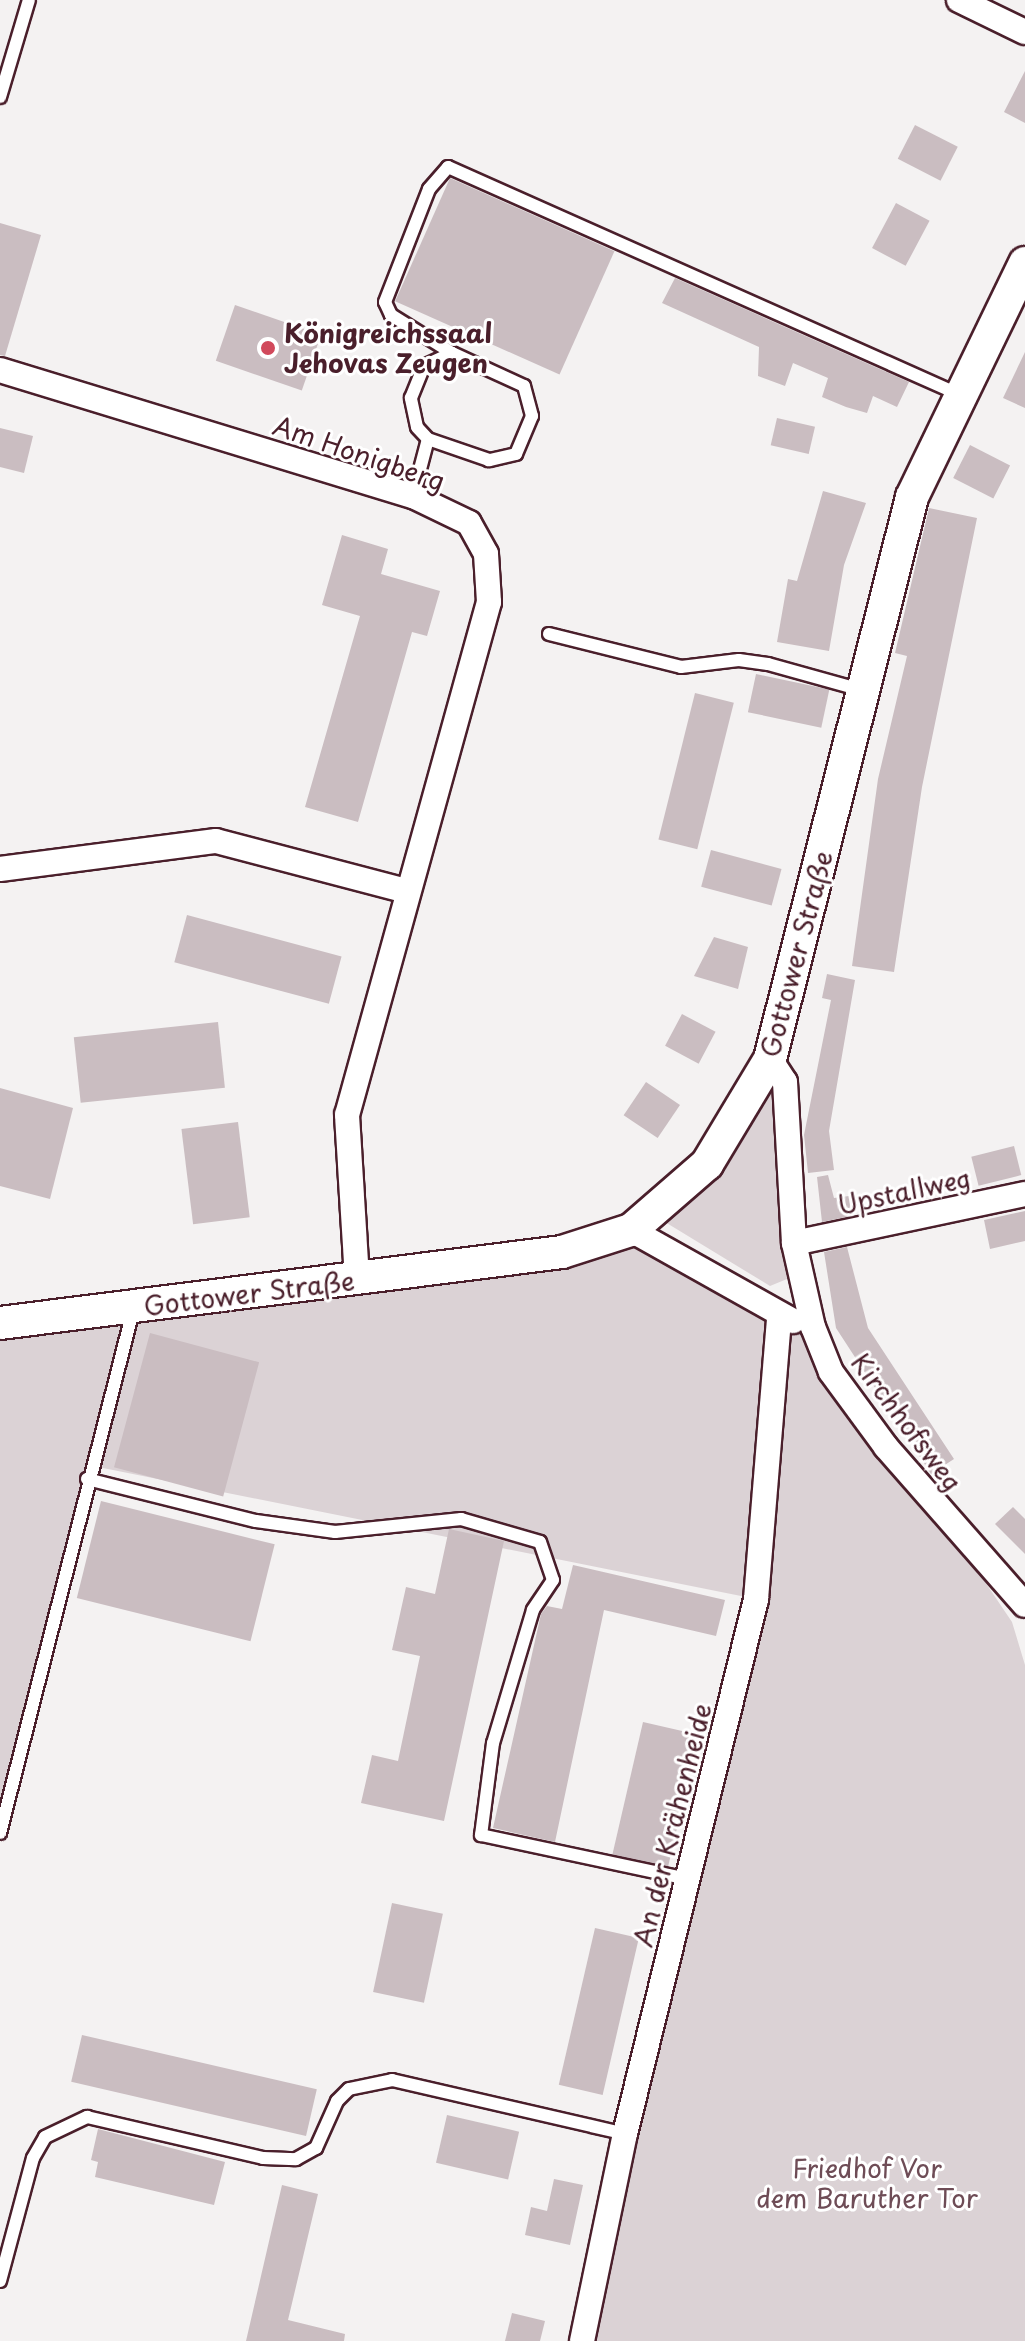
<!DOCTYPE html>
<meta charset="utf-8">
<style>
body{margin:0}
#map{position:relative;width:1025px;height:2341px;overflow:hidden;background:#f4f2f2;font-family:"Playpen Sans",sans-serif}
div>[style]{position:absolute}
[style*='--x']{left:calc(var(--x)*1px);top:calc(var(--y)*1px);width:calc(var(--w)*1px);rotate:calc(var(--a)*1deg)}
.green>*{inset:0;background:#dbd2d5}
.building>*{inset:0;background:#cabdc1;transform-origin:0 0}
.roads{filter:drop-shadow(2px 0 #4a1f2b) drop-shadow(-2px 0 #4a1f2b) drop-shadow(0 2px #4a1f2b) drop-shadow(0 -2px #4a1f2b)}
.service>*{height:12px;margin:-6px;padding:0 6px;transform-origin:6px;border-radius:6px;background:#fff}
.minor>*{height:24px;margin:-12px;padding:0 12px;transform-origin:12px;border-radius:12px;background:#fff}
.tertiary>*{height:32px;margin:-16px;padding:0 16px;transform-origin:16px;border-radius:16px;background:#fff}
.dots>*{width:22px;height:22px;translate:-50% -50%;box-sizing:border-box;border:4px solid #fff;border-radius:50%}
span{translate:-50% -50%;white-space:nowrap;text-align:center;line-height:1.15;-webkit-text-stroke:6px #fff;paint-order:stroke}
.poi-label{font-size:26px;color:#4a1f2b;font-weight:700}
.left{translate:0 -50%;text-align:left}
.street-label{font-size:26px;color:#4a1f2b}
.park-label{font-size:26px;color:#6e4c56}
</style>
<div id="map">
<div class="green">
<div style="clip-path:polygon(777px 1091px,787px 1279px,770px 1286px,665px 1222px,721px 1169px,763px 1097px)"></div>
<div style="clip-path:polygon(631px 1230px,813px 1327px,1012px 1622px,1025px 1665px,1025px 2341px,582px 2341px,756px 1599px,93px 1466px,0 1821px,0 1323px)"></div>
</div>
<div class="building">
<div style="clip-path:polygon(1025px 71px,1025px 123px,1004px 112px)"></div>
<div style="left:915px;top:125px;width:48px;height:38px;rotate:27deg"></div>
<div style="left:450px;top:178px;width:180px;height:135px;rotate:24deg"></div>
<div style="left:896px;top:203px;width:38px;height:51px;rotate:28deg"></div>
<div style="clip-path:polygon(0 223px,41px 235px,5px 356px,0 355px)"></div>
<div style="clip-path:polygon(675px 278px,909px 382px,897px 407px,873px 396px,867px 413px,846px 407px,822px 397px,828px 378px,793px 363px,785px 386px,758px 376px,759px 347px,662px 303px)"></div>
<div style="left:235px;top:305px;width:91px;height:59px;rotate:19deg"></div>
<div style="clip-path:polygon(1025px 352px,1025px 408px,1003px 398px)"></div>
<div style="left:777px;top:418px;width:39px;height:28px;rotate:13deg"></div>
<div style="clip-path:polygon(0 428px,33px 436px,24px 473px,0 467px)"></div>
<div style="left:970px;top:445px;width:45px;height:37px;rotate:27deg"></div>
<div style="clip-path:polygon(823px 491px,866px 503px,844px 565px,829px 651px,777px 642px,788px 579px,797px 581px)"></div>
<div style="clip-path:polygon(929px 508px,977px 518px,922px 787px,894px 972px,852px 966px,878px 779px,907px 656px,895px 653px)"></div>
<div style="clip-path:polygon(342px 535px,388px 549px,381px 574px,440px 591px,427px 636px,412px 632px,358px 822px,305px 807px,360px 616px,322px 605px)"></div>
<div style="left:756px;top:674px;width:75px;height:39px;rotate:12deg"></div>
<div style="left:695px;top:693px;width:40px;height:151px;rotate:14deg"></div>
<div style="left:711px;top:850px;width:73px;height:38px;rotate:15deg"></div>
<div style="left:187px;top:915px;width:160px;height:49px;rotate:15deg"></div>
<div style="clip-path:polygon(714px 937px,748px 947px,738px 989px,694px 976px)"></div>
<div style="clip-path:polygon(827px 974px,855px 980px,829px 1131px,834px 1170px,808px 1173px,804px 1135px,831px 1000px,822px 998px)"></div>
<div style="left:682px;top:1014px;width:38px;height:36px;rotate:28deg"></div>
<div style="left:218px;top:1022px;width:66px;height:145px;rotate:84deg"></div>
<div style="left:646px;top:1082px;width:41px;height:40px;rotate:34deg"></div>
<div style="clip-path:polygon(0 1088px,73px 1108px,50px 1199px,0 1186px)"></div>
<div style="left:238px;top:1122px;width:96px;height:57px;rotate:83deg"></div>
<div style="left:1014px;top:1146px;width:30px;height:44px;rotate:76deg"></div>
<div style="clip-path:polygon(828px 1175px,834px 1198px,849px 1196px,851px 1216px,822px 1222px,817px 1177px)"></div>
<div style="clip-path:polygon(1025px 1211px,1025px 1241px,990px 1249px,984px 1220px)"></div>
<div style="clip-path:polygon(847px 1247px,868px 1328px,954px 1459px,931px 1474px,836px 1328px,824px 1252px)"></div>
<div style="left:150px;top:1333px;width:113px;height:139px;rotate:15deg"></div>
<div style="left:101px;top:1501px;width:179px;height:100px;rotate:14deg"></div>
<div style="clip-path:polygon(1013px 1507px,1025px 1519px,1025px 1554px,995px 1524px)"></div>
<div style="clip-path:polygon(449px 1529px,504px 1541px,444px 1821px,361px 1803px,372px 1755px,398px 1761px,420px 1656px,392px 1650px,406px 1587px,435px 1594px)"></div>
<div style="clip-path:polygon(573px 1565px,725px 1600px,716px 1636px,604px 1610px,555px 1842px,493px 1828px,541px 1614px,547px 1606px,562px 1609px)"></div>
<div style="left:643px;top:1722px;width:57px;height:136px;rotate:13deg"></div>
<div style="left:392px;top:1903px;width:52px;height:91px;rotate:12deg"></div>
<div style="left:595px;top:1928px;width:45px;height:161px;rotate:13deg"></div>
<div style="left:82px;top:2035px;width:241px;height:48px;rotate:13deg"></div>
<div style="left:447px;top:2115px;width:74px;height:49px;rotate:13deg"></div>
<div style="clip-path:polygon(98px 2129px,225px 2162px,214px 2205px,95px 2177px,98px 2162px,91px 2160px)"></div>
<div style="clip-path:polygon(554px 2179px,583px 2185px,570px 2245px,525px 2235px,531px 2207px,547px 2211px)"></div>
<div style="clip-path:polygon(282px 2185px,318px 2194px,288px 2320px,345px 2334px,344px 2341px,246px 2341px)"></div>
<div style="clip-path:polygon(512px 2313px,545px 2321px,540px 2341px,505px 2341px)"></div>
</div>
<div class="roads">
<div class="service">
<div style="--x:0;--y:97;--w:101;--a:-73.4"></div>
<div style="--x:452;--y:353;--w:72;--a:-148.1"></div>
<div style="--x:391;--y:315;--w:14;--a:-115"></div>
<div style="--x:385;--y:302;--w:121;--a:-68.7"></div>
<div style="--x:429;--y:189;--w:29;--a:-49"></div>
<div style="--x:448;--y:167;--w:558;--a:23.99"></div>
<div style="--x:452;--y:353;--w:79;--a:24.6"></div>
<div style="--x:524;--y:386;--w:31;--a:75"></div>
<div style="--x:532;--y:416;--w:41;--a:112.8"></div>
<div style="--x:516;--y:454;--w:28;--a:167"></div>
<div style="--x:489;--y:460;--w:65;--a:-161"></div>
<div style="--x:428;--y:439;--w:16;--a:-133"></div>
<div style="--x:417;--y:427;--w:30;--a:-102"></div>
<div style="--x:411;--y:398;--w:35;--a:-68"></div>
<div style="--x:424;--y:366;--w:31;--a:-25"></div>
<div style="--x:413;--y:496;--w:59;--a:-75.3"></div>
<div style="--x:549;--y:634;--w:136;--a:14"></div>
<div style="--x:681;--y:667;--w:58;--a:-6.9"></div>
<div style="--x:739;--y:660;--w:29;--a:8"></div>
<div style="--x:768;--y:664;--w:97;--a:15.6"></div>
<div style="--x:87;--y:1479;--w:174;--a:14"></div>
<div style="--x:256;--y:1521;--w:80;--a:7.9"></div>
<div style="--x:335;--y:1532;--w:127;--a:-5.9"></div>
<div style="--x:461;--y:1519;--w:82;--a:16.2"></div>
<div style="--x:540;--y:1542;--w:40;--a:71.1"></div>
<div style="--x:553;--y:1580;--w:36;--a:124"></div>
<div style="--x:533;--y:1610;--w:139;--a:106.7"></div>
<div style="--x:493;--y:1743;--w:93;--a:97.4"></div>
<div style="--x:481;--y:1835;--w:212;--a:12"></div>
<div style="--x:0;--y:1833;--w:543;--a:-75.71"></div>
<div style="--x:0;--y:2281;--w:127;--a:-75"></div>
<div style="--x:33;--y:2158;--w:24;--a:-60"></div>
<div style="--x:45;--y:2137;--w:47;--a:-25.5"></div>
<div style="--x:87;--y:2117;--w:181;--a:13.1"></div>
<div style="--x:263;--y:2158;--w:33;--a:2"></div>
<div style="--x:296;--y:2159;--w:23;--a:-29"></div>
<div style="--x:316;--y:2148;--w:51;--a:-65.9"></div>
<div style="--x:337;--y:2101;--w:17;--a:-45"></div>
<div style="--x:349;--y:2089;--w:44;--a:-11.8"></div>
<div style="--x:392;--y:2080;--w:239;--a:13"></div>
</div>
<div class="minor">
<div style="--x:959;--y:0;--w:73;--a:25.9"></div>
<div style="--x:0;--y:370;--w:432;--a:17"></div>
<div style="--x:413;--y:496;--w:62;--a:25.7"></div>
<div style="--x:469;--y:523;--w:35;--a:61"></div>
<div style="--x:486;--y:554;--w:48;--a:86.4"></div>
<div style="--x:489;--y:602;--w:532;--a:105.47"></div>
<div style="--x:347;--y:1115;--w:163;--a:86.5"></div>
<div style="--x:0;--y:869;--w:218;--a:-7.4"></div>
<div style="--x:216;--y:841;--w:196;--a:14.7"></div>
<div style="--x:770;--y:1059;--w:27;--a:57"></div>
<div style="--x:785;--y:1082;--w:161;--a:86.8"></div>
<div style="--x:794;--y:1243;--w:86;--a:77.3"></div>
<div style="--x:813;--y:1327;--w:48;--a:68.2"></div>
<div style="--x:831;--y:1372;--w:93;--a:53.7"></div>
<div style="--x:886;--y:1447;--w:210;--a:48.7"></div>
<div style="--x:631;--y:1230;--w:186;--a:29.3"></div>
<div style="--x:794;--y:1243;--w:236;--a:-12"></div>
<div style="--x:582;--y:2341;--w:211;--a:-78.3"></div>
<div style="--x:625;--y:2134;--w:551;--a:-76.24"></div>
<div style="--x:756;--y:1599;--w:283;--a:-85.3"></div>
</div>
<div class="tertiary">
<div style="--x:0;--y:1323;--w:566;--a:-7.2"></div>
<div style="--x:562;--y:1252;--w:72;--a:-17.7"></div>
<div style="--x:631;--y:1230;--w:101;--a:-41"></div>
<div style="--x:707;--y:1164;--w:122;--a:-59"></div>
<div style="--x:770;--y:1059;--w:580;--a:-75.82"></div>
<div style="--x:912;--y:497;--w:260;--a:-64.2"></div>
</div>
</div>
<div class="dots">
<div style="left:268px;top:348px;background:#d1495b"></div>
</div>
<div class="poi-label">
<span class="left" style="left:284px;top:348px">Königreichssaal<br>Jehovas Zeugen</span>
</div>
<div class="street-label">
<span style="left:359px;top:453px;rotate:19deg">Am Honigberg</span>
<span style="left:796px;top:954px;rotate:-75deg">Gottower Straße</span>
<span style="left:904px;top:1191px;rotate:-12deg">Upstallweg</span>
<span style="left:249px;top:1293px;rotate:-7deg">Gottower Straße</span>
<span style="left:907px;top:1422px;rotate:53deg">Kirchhofsweg</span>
<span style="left:672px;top:1825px;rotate:-76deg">An der Krähenheide</span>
</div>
<div class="park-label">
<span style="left:867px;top:2183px">Friedhof Vor<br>dem Baruther Tor</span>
</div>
</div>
